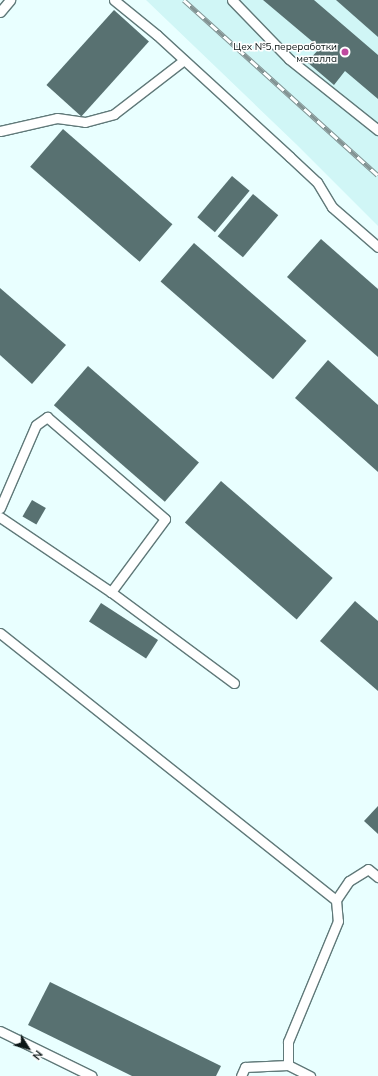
<!DOCTYPE html>
<meta charset="utf-8">
<style>
body{margin:0}
#map{position:relative;width:378px;height:1076px;overflow:hidden;background:#e9ffff;font-family:Mulish,sans-serif}
div>[style]{position:absolute}
[style*='--x']{left:calc(var(--x)*1px);top:calc(var(--y)*1px);width:calc(var(--w)*1px);rotate:calc(var(--a)*1deg)}
.built>*{inset:0;background:#d0f6f6}
.building>*{inset:0;background:#587171;transform-origin:0 0}
.roads{filter:drop-shadow(1px 0 #607979) drop-shadow(-1px 0 #607979) drop-shadow(0 1px #607979) drop-shadow(0 -1px #607979)}
.service>*{height:9px;margin:-4.5px;padding:0 4.5px;transform-origin:4.5px;border-radius:4.5px;background:#fff}
.rail>*{height:4.5px;margin-top:-2.25px;transform-origin:0;background:repeating-linear-gradient(90deg,#fff 0 9px,#839393 0 18px);box-sizing:border-box;border-block:1px solid #839393}
.dots>*{width:11px;height:11px;translate:-50% -50%;box-sizing:border-box;border:2px solid #fff;border-radius:50%}
span{translate:-50% -50%;white-space:nowrap;text-align:center;line-height:1.15;-webkit-text-stroke:3px #fff;paint-order:stroke}
.poi-label{font-size:10px;color:#0c1616}
.right{translate:-100% -50%;text-align:right}
.north{position:absolute;left:8px;top:1028px;width:40px;height:40px;-webkit-text-stroke:3px #fff;paint-order:stroke;rotate:127deg;font-size:11px;font-weight:700;line-height:16px;text-align:center;color:#0c1616}
.north::after{content:'';display:block;margin:auto;width:14px;height:18px;background:#0c1616;clip-path:polygon(50% 0,100% 100%,50% 72%,0 100%)}
</style>
<div id="map">
<div class="built">
<div style="clip-path:polygon(146px 0,378px 0,378px 226px,296px 144px)"></div>
</div>
<div class="building">
<div style="clip-path:polygon(263px 0,314px 0,378px 55px,378px 99px,345px 71px,334px 85px,307px 62px,320px 48px)"></div>
<div style="clip-path:polygon(336px 0,378px 0,378px 37px)"></div>
<div style="left:114px;top:10px;width:47px;height:101px;rotate:42deg"></div>
<div style="left:63px;top:129px;width:145px;height:50px;rotate:41deg"></div>
<div style="left:232px;top:176px;width:23px;height:54px;rotate:40deg"></div>
<div style="left:253px;top:194px;width:33px;height:55px;rotate:40deg"></div>
<div style="clip-path:polygon(321px 239px,378px 289px,378px 357px,287px 277px)"></div>
<div style="left:194px;top:243px;width:149px;height:51px;rotate:41deg"></div>
<div style="clip-path:polygon(0 288px,66px 345px,32px 384px,0 355px)"></div>
<div style="clip-path:polygon(328px 360px,378px 405px,378px 472px,295px 398px)"></div>
<div style="left:88px;top:366px;width:147px;height:52px;rotate:41deg"></div>
<div style="left:221px;top:481px;width:148px;height:55px;rotate:41deg"></div>
<div style="left:32px;top:500px;width:16px;height:19px;rotate:30deg"></div>
<div style="clip-path:polygon(355px 601px,378px 621px,378px 691px,320px 641px)"></div>
<div style="left:101px;top:603px;width:68px;height:22px;rotate:33deg"></div>
<div style="clip-path:polygon(378px 806px,378px 834px,364px 821px)"></div>
<div style="clip-path:polygon(50px 982px,221px 1066px,216px 1076px,132px 1076px,28px 1025px)"></div>
</div>
<div class="roads">
<div class="service">
<div style="--x:114;--y:0;--w:55;--a:39.1"></div>
<div style="--x:157;--y:35;--w:180;--a:42.5"></div>
<div style="--x:290;--y:157;--w:37;--a:43"></div>
<div style="--x:317;--y:182;--w:29;--a:59"></div>
<div style="--x:332;--y:207;--w:61;--a:41"></div>
<div style="--x:232;--y:0;--w:82;--a:46"></div>
<div style="--x:289;--y:59;--w:114;--a:38.6"></div>
<div style="--x:0;--y:12;--w:16;--a:-50"></div>
<div style="--x:0;--y:131;--w:58;--a:-12.8"></div>
<div style="--x:57;--y:118;--w:28;--a:8"></div>
<div style="--x:85;--y:122;--w:30;--a:-15"></div>
<div style="--x:114;--y:114;--w:88;--a:-37.6"></div>
<div style="--x:0;--y:508;--w:90;--a:-66.6"></div>
<div style="--x:36;--y:425;--w:14;--a:-36"></div>
<div style="--x:47;--y:417;--w:156;--a:40.8"></div>
<div style="--x:165;--y:519;--w:91;--a:126.5"></div>
<div style="--x:111;--y:592;--w:134;--a:-146"></div>
<div style="--x:111;--y:592;--w:153;--a:36.5"></div>
<div style="--x:0;--y:633;--w:429;--a:38.5"></div>
<div style="--x:336;--y:900;--w:21;--a:85"></div>
<div style="--x:338;--y:921;--w:131;--a:112.5"></div>
<div style="--x:288;--y:1042;--w:23;--a:90"></div>
<div style="--x:288;--y:1065;--w:25;--a:27"></div>
<div style="--x:336;--y:900;--w:23;--a:-56"></div>
<div style="--x:349;--y:881;--w:22;--a:-32"></div>
<div style="--x:368;--y:869;--w:13;--a:39"></div>
<div style="--x:0;--y:1031;--w:102;--a:26.1"></div>
<div style="--x:241;--y:1076;--w:10;--a:-66"></div>
<div style="--x:245;--y:1067;--w:43;--a:-2.7"></div>
</div>
</div>
<div class="rail">
<div style="--x:184;--y:0;--w:261;--a:42.1"></div>
</div>
<div class="dots">
<div style="left:345px;top:52px;background:#bf499f"></div>
</div>
<div class="poi-label">
<span class="right" style="left:337px;top:52px">Цех №5 переработки<br>металла</span>
</div>
<div class="north">N</div>
</div>
